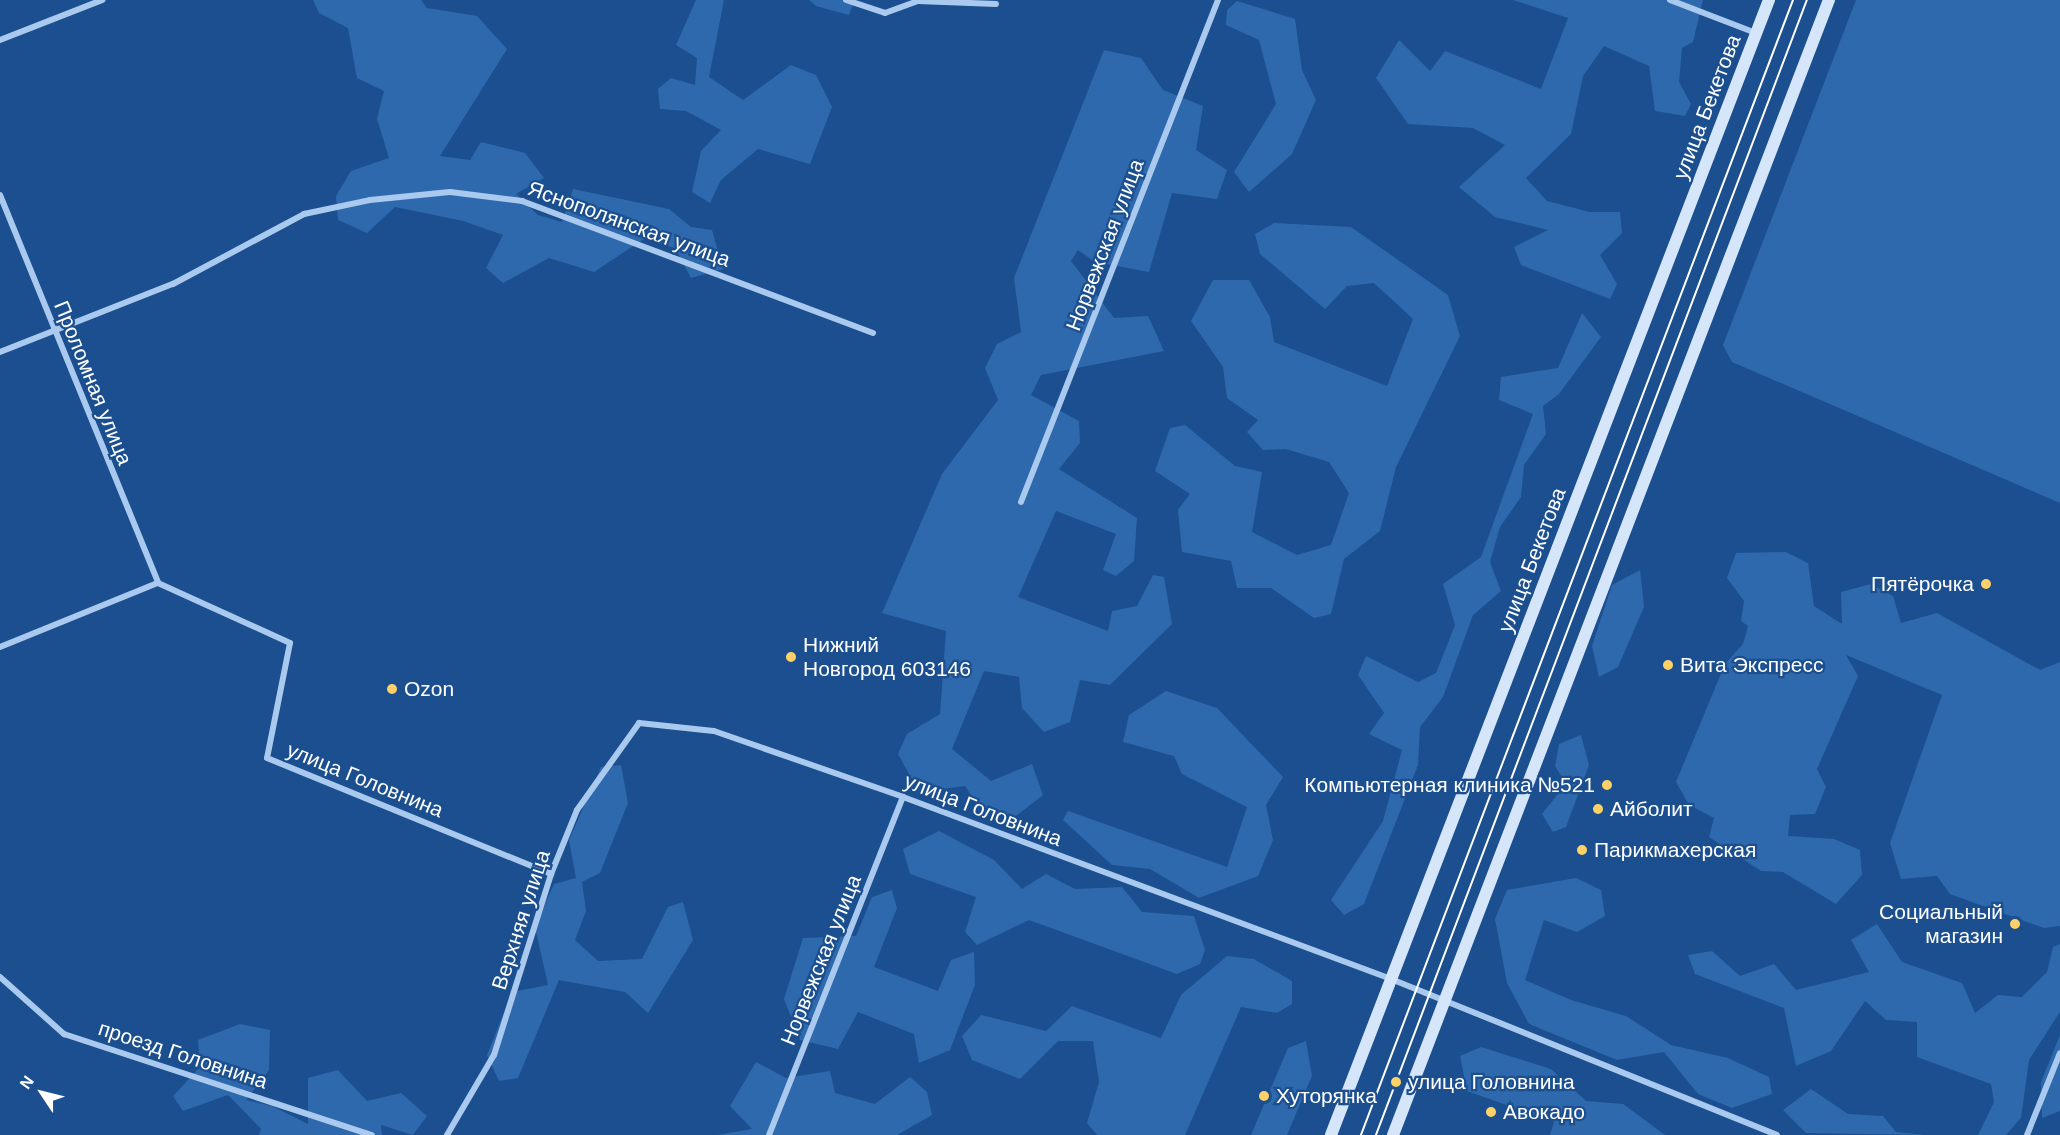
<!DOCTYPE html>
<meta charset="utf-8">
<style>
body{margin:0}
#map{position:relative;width:2060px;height:1135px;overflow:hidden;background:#1b4f8f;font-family:Arial,sans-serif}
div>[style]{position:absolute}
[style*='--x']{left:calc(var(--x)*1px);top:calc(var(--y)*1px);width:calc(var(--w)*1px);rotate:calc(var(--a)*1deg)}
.green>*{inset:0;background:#2e69ad}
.street>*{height:6px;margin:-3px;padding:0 3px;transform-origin:3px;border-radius:3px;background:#a9c9ee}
.secondary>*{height:12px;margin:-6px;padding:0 6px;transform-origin:6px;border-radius:6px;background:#d6e6fa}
.tram>*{height:1.5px;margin:-0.75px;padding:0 0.75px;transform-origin:0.75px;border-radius:0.75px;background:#fff}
.dots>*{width:16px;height:16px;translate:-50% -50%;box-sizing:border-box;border:3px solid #1b4f8f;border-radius:50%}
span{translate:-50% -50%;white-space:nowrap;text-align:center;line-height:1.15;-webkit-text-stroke:4.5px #1b4f8f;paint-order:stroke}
.street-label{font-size:21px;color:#fff}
.poi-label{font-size:21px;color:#fff}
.right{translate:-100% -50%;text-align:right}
.left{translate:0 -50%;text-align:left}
.north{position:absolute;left:12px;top:1063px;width:60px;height:60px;-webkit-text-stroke:4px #1b4f8f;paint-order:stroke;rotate:305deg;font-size:16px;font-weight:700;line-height:24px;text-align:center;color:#fff}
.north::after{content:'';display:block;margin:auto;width:21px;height:27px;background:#fff;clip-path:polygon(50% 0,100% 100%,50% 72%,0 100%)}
</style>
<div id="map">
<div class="green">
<div style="clip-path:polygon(313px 0,421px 0,427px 8px,477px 16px,507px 49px,440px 156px,470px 160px,481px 142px,525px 153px,544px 178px,516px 194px,538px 215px,562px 222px,573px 189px,669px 209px,691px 227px,712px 230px,723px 269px,691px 278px,675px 248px,644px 239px,594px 272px,549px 258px,503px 283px,486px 268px,503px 235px,463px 221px,395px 207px,367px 233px,338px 220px,336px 196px,351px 171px,389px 158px,377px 119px,384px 91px,357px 78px,348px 28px,319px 13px)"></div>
<div style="clip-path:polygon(696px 0,724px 0,709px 77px,743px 100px,791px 65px,816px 75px,832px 107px,810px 164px,758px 149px,721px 180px,710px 203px,692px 192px,701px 151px,721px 130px,686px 111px,660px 109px,658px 89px,671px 78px,695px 85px,697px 58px,676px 45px)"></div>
<div style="clip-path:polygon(809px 0,855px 0,849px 15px,816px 6px)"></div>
<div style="clip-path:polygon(1513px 0,1703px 0,1693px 42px,1682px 48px,1679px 82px,1691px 104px,1685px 116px,1655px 111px,1649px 66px,1604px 46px,1583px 76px,1571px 134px,1526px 178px,1547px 201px,1590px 212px,1620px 212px,1622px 233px,1600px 255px,1617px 284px,1610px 299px,1521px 265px,1514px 247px,1548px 230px,1495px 217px,1459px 187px,1505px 145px,1473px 128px,1408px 124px,1376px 78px,1399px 40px,1430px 71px,1445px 51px,1541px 89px,1568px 18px)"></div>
<div style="clip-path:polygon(1856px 0,2060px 0,2060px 503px,1732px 362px,1723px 345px)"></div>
<div style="clip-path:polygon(1237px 1px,1295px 19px,1302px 70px,1316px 100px,1292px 154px,1249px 192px,1234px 172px,1276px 104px,1259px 40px,1226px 25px,1227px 10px)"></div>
<div style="clip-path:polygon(1104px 50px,1141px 58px,1163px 90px,1203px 106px,1196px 150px,1227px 170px,1217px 199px,1172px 193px,1149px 272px,1095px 262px,1078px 250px,1071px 261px,1114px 318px,1148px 316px,1164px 351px,1041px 375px,1031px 395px,1079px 421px,1080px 443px,1059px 469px,1137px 518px,1134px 561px,1116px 576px,1103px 570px,1116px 534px,1056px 511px,1018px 597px,1108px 631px,1112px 611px,1137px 606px,1153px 575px,1164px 577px,1172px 624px,1110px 685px,1080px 680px,1070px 722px,1044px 732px,1022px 708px,1019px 677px,984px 671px,952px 749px,991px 781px,1032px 764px,1043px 795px,1012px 819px,980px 809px,965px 786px,919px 792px,898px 754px,907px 734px,940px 714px,946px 631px,882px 613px,942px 474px,998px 400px,985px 368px,997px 344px,1021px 332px,1014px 278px)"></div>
<div style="clip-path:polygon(1274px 223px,1351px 227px,1448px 295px,1460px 336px,1396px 467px,1380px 531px,1344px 559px,1331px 614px,1314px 618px,1271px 588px,1237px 588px,1231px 561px,1182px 552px,1178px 510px,1190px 494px,1155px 471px,1170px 428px,1185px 425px,1235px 466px,1262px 472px,1252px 532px,1297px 555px,1331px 545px,1349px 493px,1329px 462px,1286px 449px,1263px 450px,1247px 432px,1258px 420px,1227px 398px,1223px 367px,1191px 321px,1213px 280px,1249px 280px,1270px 317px,1274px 342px,1387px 386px,1413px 319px,1374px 283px,1347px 286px,1325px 309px,1260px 254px,1255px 234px)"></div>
<div style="clip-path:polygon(1582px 313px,1601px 337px,1559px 394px,1543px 406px,1546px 434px,1524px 465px,1521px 497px,1500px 527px,1490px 562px,1501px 591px,1473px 615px,1443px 697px,1420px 727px,1418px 765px,1364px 904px,1344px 915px,1331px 900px,1383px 821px,1402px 750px,1369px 734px,1384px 713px,1358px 675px,1366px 656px,1418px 682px,1436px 673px,1455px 625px,1443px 584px,1481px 557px,1533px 414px,1499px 400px,1501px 377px,1558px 368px)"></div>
<div style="clip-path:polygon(1786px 552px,1808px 563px,1814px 606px,1842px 624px,1841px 592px,1871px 584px,1893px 596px,1901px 623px,1937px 613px,2040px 670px,2060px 662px,2060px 926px,2044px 928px,1950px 894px,1937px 876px,1901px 879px,1890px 843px,1942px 695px,1846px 655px,1858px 676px,1817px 769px,1826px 787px,1815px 814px,1790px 815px,1788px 836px,1834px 839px,1860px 850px,1862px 875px,1836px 904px,1783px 872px,1761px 871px,1709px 837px,1714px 818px,1689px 805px,1676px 782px,1725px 664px,1743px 644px,1748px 626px,1741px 621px,1744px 601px,1727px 578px,1736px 553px)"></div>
<div style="clip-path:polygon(1640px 570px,1644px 607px,1618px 667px,1599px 677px,1592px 646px,1612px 585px)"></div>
<div style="clip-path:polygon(1166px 691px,1217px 708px,1283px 777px,1266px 805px,1273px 840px,1258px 876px,1199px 898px,1150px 869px,1112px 865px,1063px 820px,1068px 811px,1227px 867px,1247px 807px,1182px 774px,1174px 756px,1123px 742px,1129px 715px)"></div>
<div style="clip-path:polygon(1581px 735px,1589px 765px,1566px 827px,1553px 832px,1542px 814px,1566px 784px,1555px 766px,1559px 744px)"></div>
<div style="clip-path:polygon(621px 765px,628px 803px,600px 873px,582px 882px,586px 911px,575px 940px,598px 961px,642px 959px,668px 907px,683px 902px,693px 940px,648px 1013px,625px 992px,559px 980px,518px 1078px,499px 1081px,487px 1055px,512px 992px,548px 985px,535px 927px,554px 884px,576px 878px,569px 840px,601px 767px)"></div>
<div style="clip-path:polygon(939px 831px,994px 860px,1022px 889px,1046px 874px,1075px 889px,1122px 887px,1142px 912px,1194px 916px,1205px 950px,1200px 964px,1177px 974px,1029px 920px,977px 945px,965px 932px,976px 897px,910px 874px,903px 849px)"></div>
<div style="clip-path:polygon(1576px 878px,1601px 890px,1605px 916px,1577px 932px,1544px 920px,1525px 980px,1571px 1000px,1626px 1016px,1671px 1045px,1728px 1058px,1769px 1077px,1772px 1094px,1732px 1108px,1698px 1094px,1664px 1052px,1617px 1060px,1529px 1024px,1507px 983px,1495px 919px,1507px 890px)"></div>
<div style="clip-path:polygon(892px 890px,897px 908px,874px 967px,938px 991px,951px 960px,974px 952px,975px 985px,950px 1050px,919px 1063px,914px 1034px,858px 1012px,838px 1049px,800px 1040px,784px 999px,803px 938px,856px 936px,872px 897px)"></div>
<div style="clip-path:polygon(1877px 924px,1902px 962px,1962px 983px,1975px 1013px,1998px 995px,2022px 997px,2047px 972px,2053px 947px,2060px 944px,2060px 1012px,2029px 1060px,2021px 1118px,2006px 1135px,1978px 1135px,1994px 1102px,1991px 1084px,1917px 1057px,1917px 1022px,1886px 1020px,1865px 1001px,1831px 1051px,1796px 1066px,1784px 1008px,1695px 974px,1688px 955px,1712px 951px,1740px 976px,1774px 964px,1796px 990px,1869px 972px,1851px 940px)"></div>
<div style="clip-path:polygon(1227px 956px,1254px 959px,1292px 981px,1292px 1004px,1277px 1013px,1241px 1007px,1185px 1135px,1097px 1135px,1087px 1123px,1099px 1082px,1093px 1041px,1058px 1041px,1020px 1079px,972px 1060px,962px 1036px,981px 1015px,1046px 1031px,1072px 1006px,1161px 1038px,1181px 995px)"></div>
<div style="clip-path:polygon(240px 1024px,270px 1030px,269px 1070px,246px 1100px,272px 1106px,308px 1124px,308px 1078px,338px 1070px,367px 1101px,401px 1093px,427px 1116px,413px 1135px,381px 1125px,382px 1135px,259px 1135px,261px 1129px,228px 1095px,183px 1111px,173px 1096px,200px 1067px,198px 1040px)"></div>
<div style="clip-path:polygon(2060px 1035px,2060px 1111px,2042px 1118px,2041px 1082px)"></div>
<div style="clip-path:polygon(1306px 1041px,1312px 1076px,1287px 1135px,1251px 1135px,1288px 1048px)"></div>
<div style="clip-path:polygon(1481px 1047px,1551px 1069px,1586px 1101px,1623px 1104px,1665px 1135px,1550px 1135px,1554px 1122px,1467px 1091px,1460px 1056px)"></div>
<div style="clip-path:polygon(756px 1062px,786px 1078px,830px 1071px,835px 1093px,875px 1104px,910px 1077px,927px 1092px,932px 1115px,897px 1135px,718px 1135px,752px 1129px,730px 1106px)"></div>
<div style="clip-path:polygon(1811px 1089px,1848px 1114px,1883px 1116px,1896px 1132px,1926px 1135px,1806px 1133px,1783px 1110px)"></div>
</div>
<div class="street">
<div style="--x:846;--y:0;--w:41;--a:18.4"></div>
<div style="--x:885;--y:13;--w:35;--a:-20"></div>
<div style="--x:918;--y:1;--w:78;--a:2.2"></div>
<div style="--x:1670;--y:0;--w:92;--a:21"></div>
<div style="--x:0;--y:40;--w:110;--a:-21.4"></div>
<div style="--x:0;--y:195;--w:419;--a:67.8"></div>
<div style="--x:0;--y:352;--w:186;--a:-21.5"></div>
<div style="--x:173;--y:284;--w:149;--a:-28.1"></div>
<div style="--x:304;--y:214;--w:67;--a:-12"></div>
<div style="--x:370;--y:200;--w:80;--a:-5.7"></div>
<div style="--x:450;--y:192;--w:73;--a:7.1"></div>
<div style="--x:522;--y:201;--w:375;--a:20.6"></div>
<div style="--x:1021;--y:502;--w:539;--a:-68.57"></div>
<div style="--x:0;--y:647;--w:170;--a:-22.1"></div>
<div style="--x:158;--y:583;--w:145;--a:24.4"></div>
<div style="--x:290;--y:643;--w:117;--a:101.3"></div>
<div style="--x:267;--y:758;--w:307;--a:22.2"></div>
<div style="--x:0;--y:977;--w:86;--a:41.7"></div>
<div style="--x:64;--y:1034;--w:324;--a:18.2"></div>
<div style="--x:447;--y:1135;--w:93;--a:-59.6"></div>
<div style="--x:494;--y:1055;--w:190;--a:-72.5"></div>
<div style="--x:551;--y:874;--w:69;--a:-67.9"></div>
<div style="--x:577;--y:810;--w:107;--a:-54.5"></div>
<div style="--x:639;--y:723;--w:75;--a:6.1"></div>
<div style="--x:714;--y:731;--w:200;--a:19.2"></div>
<div style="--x:903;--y:797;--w:521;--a:20.45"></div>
<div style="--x:1391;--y:979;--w:416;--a:22"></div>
<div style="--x:769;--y:1135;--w:364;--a:-68.4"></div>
<div style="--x:2027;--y:1135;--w:88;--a:-68.1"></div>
</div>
<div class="secondary">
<div style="--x:1331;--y:1135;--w:1217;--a:-68.9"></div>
<div style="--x:1393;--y:1135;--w:1216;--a:-68.99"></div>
</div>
<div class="tram">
<div style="--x:1361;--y:1135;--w:1214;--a:-69.16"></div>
<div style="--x:1376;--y:1135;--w:1214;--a:-69.21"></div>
</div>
<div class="dots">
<div style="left:1986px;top:584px;background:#ffd166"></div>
<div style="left:791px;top:657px;background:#ffd166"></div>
<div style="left:1668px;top:665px;background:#ffd166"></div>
<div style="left:392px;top:689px;background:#ffd166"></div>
<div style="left:1607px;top:785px;background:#ffd166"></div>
<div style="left:1598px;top:809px;background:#ffd166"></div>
<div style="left:1582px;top:850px;background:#ffd166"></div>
<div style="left:2015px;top:924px;background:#ffd166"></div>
<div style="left:1396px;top:1082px;background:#ffd166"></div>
<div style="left:1264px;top:1096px;background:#ffd166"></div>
<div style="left:1491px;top:1112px;background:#ffd166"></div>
</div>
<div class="street-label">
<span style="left:1707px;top:107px;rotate:-69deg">улица Бекетова</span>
<span style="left:629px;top:224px;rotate:20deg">Яснополянская улица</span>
<span style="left:1105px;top:245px;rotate:-69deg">Норвежская улица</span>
<span style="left:93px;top:383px;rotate:68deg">Проломная улица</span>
<span style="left:1532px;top:560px;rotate:-69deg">улица Бекетова</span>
<span style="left:365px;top:780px;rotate:22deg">улица Головнина</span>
<span style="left:983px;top:810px;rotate:21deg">улица Головнина</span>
<span style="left:521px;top:920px;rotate:-72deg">Верхняя улица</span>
<span style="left:821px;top:960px;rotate:-68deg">Норвежская улица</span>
<span style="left:183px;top:1055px;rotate:18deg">проезд Головнина</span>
</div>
<div class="poi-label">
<span class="right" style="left:1974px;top:584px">Пятёрочка</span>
<span class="left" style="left:803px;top:657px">Нижний<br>Новгород 603146</span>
<span class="left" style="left:1680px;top:665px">Вита Экспресс</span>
<span class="left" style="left:404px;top:689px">Ozon</span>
<span class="right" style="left:1595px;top:785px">Компьютерная клиника №521</span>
<span class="left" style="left:1610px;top:809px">Айболит</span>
<span class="left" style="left:1594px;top:850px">Парикмахерская</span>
<span class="right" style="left:2003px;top:924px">Социальный<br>магазин</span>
<span class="left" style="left:1408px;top:1082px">улица Головнина</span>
<span class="left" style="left:1276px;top:1096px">Хуторянка</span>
<span class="left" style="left:1503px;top:1112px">Авокадо</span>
</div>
<div class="north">N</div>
</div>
